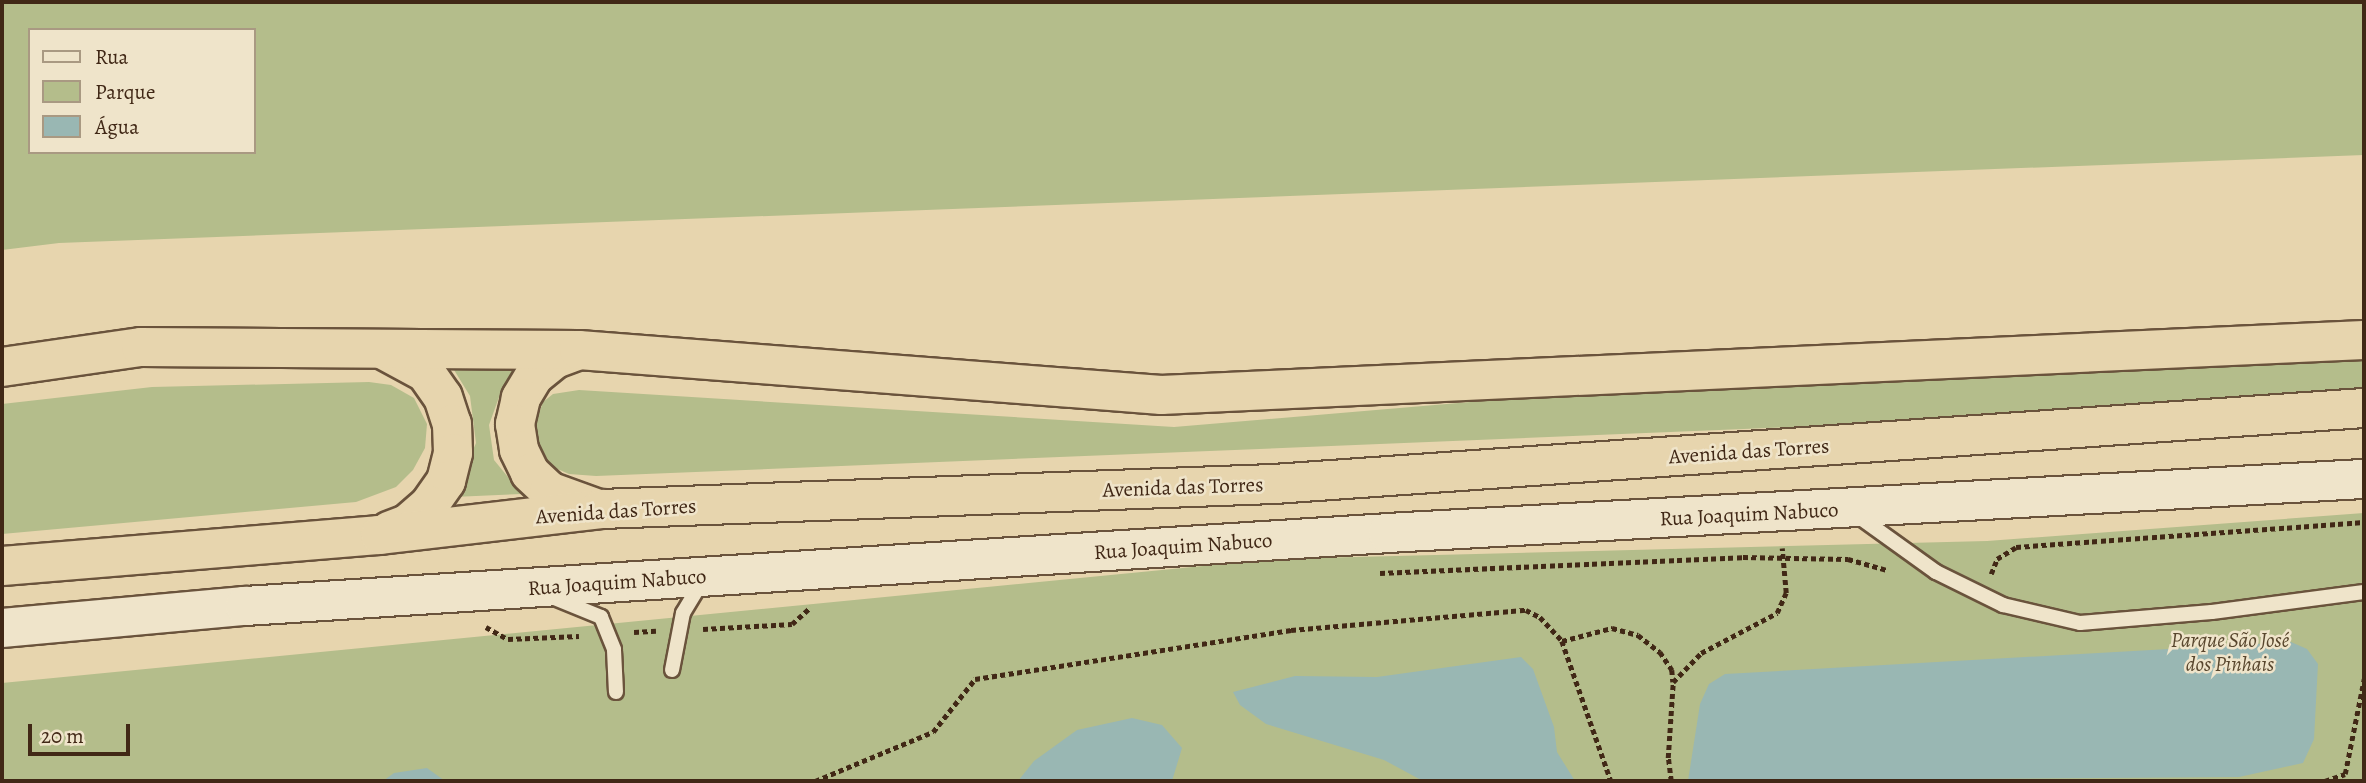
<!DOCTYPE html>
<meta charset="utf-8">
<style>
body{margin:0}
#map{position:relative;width:2366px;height:783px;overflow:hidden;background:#e7d5ae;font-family:Alegreya,serif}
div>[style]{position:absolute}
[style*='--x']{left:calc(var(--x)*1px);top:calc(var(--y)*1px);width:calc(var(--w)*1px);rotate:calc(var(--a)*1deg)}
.green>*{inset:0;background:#b4bd8b}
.water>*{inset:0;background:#99b7b3}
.path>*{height:4.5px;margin-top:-2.25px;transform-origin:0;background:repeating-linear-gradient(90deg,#412816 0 5px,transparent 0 8.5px)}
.roads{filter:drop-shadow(2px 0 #6a533c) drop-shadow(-2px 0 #6a533c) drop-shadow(0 2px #6a533c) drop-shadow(0 -2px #6a533c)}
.lane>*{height:14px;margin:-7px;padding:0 7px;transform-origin:7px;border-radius:7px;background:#efe4ca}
.secondary>*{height:38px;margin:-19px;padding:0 19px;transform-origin:19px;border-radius:19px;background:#efe4ca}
.highway>*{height:38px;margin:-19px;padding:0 19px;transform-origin:19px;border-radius:19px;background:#e7d5ae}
span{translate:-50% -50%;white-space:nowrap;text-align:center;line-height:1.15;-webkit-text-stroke:5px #efe4ca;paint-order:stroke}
.street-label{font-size:21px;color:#412816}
.park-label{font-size:21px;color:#58462d;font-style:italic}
.frame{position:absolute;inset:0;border:4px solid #412816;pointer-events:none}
.legend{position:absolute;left:28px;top:28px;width:228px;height:126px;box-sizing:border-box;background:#efe4ca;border:2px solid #a99982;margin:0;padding:9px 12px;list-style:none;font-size:21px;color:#412816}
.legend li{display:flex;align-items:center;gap:14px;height:35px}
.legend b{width:35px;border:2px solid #a99982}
.scale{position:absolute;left:28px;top:724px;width:102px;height:32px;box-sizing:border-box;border:4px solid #412816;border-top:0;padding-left:9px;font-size:21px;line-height:24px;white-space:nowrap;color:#412816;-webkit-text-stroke:5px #efe4ca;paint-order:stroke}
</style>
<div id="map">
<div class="green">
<div style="clip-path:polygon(evenodd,2px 2px,2364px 2px,2364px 155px,59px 243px,2px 250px,2px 2px,30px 30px,254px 30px,254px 152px,30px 152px,30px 30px)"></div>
<div style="clip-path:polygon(2364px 356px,2364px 391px,1991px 419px,596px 476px,569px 474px,546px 464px,532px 433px,543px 402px,553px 394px,579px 390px,1174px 427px,1742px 379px)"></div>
<div style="clip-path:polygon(451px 365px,522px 368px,503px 386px,489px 425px,494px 460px,522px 494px,453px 497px,476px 443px,470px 396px)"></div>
<div style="clip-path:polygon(369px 382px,391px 385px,414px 398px,427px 424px,425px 448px,413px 470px,396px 487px,356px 502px,2px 534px,2px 404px,152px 387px)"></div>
<div style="clip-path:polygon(2364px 513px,2364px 781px,2px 781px,2px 683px,1275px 559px,1987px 541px)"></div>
</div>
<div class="water">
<div style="clip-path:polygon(2291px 642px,2307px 649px,2318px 664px,2314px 739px,2303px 763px,2239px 777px,1688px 781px,1700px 704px,1709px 684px,1725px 674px)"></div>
<div style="clip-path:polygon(1521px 657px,1533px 669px,1554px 727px,1557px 752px,1575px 781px,1423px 781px,1384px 760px,1266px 724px,1240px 705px,1233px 692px,1295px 676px,1377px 677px)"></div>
<div style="clip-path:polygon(1132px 718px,1162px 725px,1182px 748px,1172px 781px,1018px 781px,1034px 761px,1077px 730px)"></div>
<div style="clip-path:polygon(427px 768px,445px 781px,383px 781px,394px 773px)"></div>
</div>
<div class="path">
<div style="--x:1380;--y:573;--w:363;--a:-2.5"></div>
<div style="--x:1743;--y:557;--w:105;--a:1.1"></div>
<div style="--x:1848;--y:559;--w:41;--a:15.8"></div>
<div style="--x:1991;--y:574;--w:16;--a:-68"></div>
<div style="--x:1997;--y:559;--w:22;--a:-32"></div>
<div style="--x:2016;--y:547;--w:349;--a:-4.1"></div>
<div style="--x:486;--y:627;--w:25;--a:29"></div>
<div style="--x:508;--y:639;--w:71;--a:-2.4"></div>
<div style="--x:703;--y:629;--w:89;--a:-3.2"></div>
<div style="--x:792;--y:624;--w:25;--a:-42"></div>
<div style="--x:634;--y:632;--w:22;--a:-3"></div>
<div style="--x:1562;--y:641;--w:148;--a:70.7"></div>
<div style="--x:815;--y:781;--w:128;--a:-22.6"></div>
<div style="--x:933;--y:732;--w:68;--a:-51.6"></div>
<div style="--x:975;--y:679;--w:320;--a:-8.8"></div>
<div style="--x:1291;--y:630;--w:236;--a:-4.9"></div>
<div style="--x:1526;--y:610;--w:16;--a:27"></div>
<div style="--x:1540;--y:617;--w:33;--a:47"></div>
<div style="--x:1562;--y:641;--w:52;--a:-14.6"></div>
<div style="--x:1612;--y:628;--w:27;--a:15"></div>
<div style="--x:1638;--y:635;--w:28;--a:38"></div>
<div style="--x:1660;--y:652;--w:22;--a:56"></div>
<div style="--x:1672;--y:670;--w:12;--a:85"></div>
<div style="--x:1671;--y:781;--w:23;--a:-97"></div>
<div style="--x:1668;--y:758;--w:76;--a:-86.2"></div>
<div style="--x:1673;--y:682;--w:40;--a:-46"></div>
<div style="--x:1701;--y:653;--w:86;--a:-27.8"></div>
<div style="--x:1777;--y:613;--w:22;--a:-66"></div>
<div style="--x:1786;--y:593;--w:45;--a:-95.1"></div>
<div style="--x:2325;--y:781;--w:21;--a:-19"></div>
<div style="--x:2345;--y:774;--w:97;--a:-78.7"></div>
</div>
<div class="roads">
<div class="lane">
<div style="--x:1858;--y:516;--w:96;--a:35.7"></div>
<div style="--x:1936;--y:572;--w:75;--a:26.2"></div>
<div style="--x:2003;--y:605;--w:79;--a:13.2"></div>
<div style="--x:2080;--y:623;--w:132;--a:-4.8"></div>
<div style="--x:2212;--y:612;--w:153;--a:-7.5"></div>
<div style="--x:552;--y:597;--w:53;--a:22.2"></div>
<div style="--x:601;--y:617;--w:35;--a:68"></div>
<div style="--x:614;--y:650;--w:42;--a:87.3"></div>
<div style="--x:672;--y:670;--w:58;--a:-79.1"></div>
<div style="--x:683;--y:613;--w:39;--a:-59"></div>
</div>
<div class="secondary">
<div style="--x:2;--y:628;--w:244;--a:-5.2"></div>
<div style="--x:245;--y:606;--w:1145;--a:-3.65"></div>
<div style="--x:1388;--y:533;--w:977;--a:-3.17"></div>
</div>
<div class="highway">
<div style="--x:382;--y:349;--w:50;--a:28.6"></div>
<div style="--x:426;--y:373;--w:29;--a:55"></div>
<div style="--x:443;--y:397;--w:28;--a:72"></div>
<div style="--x:452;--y:424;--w:29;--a:88"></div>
<div style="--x:453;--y:453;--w:29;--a:104"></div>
<div style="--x:446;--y:481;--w:29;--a:125"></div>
<div style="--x:429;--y:505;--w:29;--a:139"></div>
<div style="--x:407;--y:524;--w:19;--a:159"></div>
<div style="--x:577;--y:351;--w:23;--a:160"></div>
<div style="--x:555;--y:359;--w:27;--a:141"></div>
<div style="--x:534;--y:376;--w:26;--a:121"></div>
<div style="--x:521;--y:398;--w:27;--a:103"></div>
<div style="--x:515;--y:424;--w:26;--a:81"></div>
<div style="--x:519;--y:450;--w:25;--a:64"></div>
<div style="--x:530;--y:473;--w:26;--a:43"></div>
<div style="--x:549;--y:491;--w:50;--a:19.9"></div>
<div style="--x:2;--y:367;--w:140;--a:-8.2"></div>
<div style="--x:141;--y:347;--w:438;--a:0.4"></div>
<div style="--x:579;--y:350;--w:584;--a:4.42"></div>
<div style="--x:1161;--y:395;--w:1204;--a:-2.62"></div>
<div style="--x:2;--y:566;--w:379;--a:-4.7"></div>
<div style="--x:380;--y:535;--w:223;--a:-6.7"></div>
<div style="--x:601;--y:509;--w:673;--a:-2.13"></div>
<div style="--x:1274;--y:484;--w:1093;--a:-3.99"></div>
</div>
</div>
<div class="street-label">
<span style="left:1749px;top:451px;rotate:-4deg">Avenida das Torres</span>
<span style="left:1183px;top:487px;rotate:-2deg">Avenida das Torres</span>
<span style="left:616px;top:511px;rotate:-4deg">Avenida das Torres</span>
<span style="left:1749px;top:514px;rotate:-3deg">Rua Joaquim Nabuco</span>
<span style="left:1183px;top:546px;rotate:-4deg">Rua Joaquim Nabuco</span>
<span style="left:617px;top:582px;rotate:-4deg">Rua Joaquim Nabuco</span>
</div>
<div class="park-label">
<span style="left:2230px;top:652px">Parque São José<br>dos Pinhais</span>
</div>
<div class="frame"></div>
<ul class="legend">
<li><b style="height:9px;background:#efe4ca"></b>Rua</li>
<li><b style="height:19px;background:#b4bd8b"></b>Parque</li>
<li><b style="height:19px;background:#99b7b3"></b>Água</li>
</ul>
<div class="scale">20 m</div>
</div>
